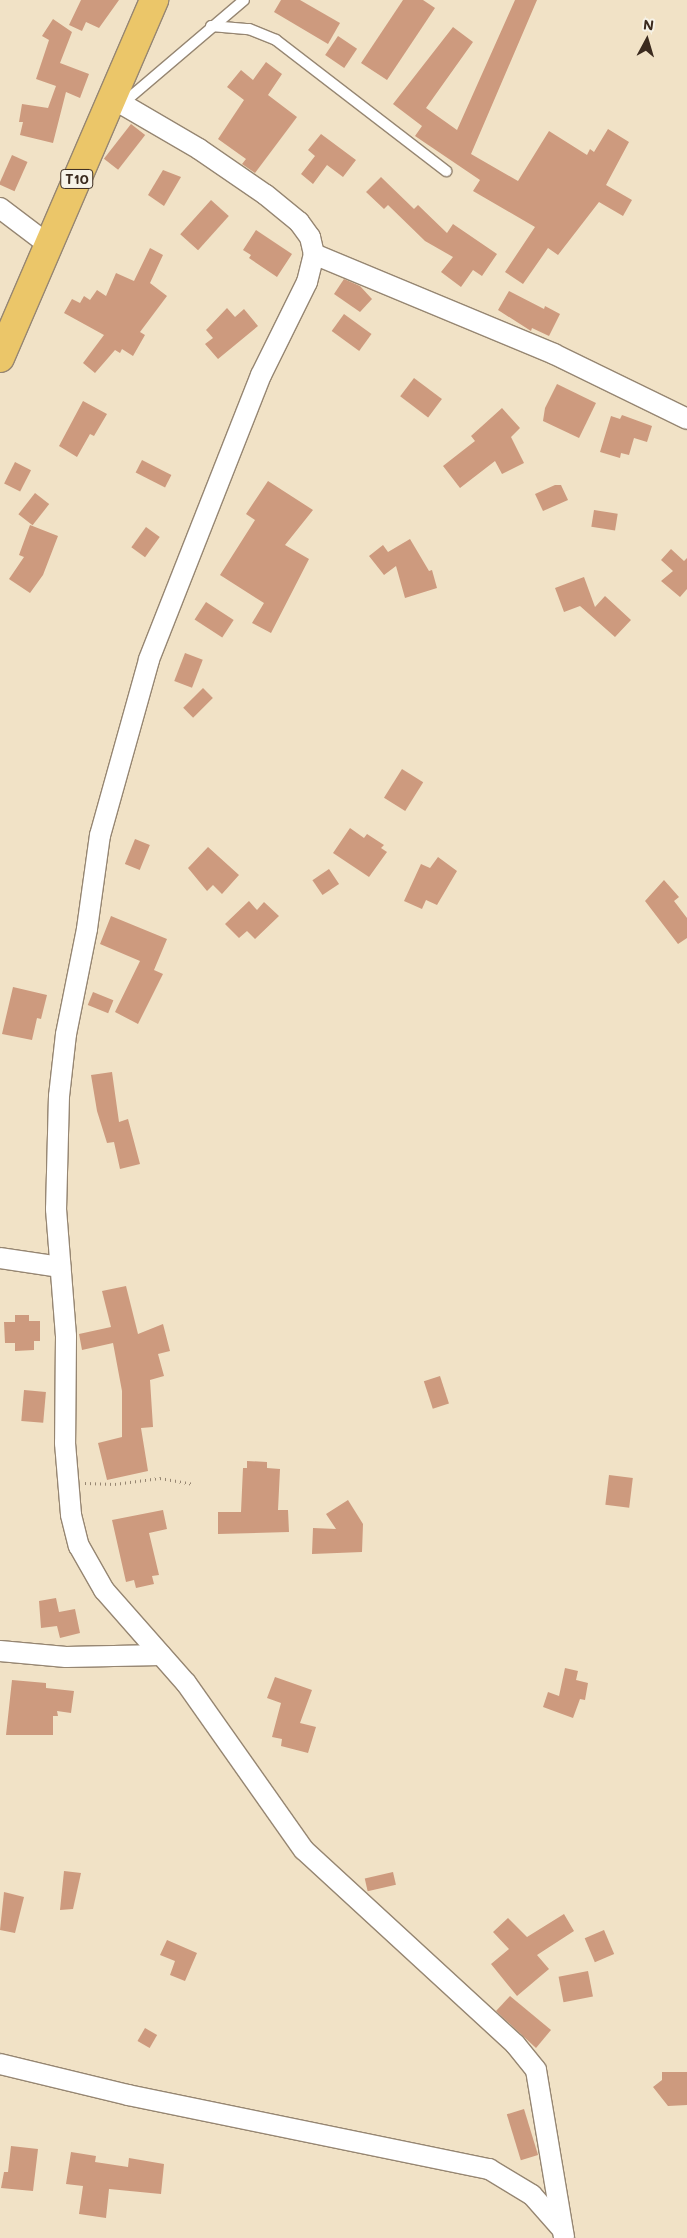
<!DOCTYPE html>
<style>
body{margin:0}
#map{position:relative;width:687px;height:2238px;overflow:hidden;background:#f1e2c6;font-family:Mali,sans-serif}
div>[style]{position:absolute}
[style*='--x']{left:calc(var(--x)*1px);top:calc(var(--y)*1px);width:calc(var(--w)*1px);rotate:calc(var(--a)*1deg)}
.building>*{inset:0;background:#cd9a7e;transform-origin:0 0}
.path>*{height:3px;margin-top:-1.5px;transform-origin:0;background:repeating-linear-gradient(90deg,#968672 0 1px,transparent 0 5px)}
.roads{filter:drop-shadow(1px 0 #968672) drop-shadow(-1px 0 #968672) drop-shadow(0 1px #968672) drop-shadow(0 -1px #968672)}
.lane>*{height:10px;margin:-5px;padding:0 5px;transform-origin:5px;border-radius:5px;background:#fff}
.street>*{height:20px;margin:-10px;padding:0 10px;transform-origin:10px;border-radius:10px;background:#fff}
.highway>*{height:28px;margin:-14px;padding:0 14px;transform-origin:14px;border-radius:14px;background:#ebc669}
span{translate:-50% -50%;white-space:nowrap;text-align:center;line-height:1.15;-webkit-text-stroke:4px #f7f3e8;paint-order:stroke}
.shield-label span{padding:1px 4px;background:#f7f3e8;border:1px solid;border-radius:4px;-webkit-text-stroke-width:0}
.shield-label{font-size:14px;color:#3b2a1e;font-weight:700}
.north{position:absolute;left:622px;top:15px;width:50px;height:50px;-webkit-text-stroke:4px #f7f3e8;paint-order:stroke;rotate:6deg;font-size:14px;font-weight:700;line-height:20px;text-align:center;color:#3b2a1e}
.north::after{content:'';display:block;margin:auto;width:18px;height:22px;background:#3b2a1e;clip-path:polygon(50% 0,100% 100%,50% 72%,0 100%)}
</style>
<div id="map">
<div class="building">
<div style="clip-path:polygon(81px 0,119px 0,99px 28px,86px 22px,82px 31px,69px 25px)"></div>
<div style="clip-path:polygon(281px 0,300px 0,340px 23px,328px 44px,274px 12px)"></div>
<div style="clip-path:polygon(403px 0,423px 0,435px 8px,387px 80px,361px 63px)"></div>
<div style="clip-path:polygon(515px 0,537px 0,471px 154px,518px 181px,549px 131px,587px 155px,590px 149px,594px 152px,608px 129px,629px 142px,606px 185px,632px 200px,623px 216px,599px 202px,558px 255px,548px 248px,523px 284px,505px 272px,535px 227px,473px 191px,480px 180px,415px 136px,422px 126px,393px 104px,453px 27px,473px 42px,426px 108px,457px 130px)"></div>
<div style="clip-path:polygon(53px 19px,72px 32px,60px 63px,89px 74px,80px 98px,66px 92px,53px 143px,20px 135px,23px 122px,19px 122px,22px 104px,48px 108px,56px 86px,36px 79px,49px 40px,42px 36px)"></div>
<div style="left:338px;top:36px;width:23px;height:23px;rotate:34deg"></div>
<div style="clip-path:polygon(266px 62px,282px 74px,268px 95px,297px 117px,255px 173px,242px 164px,246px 159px,218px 139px,244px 100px,227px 87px,241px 70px,253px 80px)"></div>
<div style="left:131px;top:124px;width:18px;height:44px;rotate:38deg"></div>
<div style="clip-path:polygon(321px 134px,356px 160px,343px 177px,327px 165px,313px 184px,301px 174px,315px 156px,308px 150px)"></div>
<div style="left:12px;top:155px;width:17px;height:32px;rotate:24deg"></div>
<div style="clip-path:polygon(163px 170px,181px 177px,164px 206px,148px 195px)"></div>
<div style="clip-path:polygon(381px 177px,414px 209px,418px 205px,447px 233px,453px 224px,497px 254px,482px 276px,473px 270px,461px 287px,441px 272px,453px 257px,425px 241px,388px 205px,384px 209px,366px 192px)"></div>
<div style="left:211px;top:200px;width:24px;height:46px;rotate:42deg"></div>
<div style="clip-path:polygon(256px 230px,292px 254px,277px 277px,249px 258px,251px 255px,243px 250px)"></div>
<div style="clip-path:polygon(150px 248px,163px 255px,150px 283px,167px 296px,140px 332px,145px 335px,133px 356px,122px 349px,120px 353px,115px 350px,95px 373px,83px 363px,104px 335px,64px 313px,72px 299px,80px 303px,84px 296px,90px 300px,97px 290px,106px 296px,116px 273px,134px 281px)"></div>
<div style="clip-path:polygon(344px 279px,360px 286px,372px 299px,360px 312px,334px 294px)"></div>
<div style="clip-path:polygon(509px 291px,544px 309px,545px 306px,560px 314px,549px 336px,532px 328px,531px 331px,498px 310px)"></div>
<div style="clip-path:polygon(227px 308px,235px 317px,244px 309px,258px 326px,218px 359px,205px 344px,213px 338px,206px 330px)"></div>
<div style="left:344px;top:314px;width:34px;height:21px;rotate:36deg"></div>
<div style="left:414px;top:378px;width:35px;height:23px;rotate:37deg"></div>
<div style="clip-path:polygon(557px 384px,596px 403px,579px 438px,543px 421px,545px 408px)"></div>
<div style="clip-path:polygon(83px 401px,107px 414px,94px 436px,90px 434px,77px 457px,59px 446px)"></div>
<div style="clip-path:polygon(502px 408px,520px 428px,511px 437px,524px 463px,502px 474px,495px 461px,460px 488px,443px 466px,475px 441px,471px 436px)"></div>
<div style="clip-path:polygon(622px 415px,652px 426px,647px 442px,634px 438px,629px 455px,621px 453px,620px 458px,600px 452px,611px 416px,620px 419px)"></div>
<div style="left:142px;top:460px;width:33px;height:14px;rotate:27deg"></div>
<div style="left:15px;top:462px;width:18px;height:24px;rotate:27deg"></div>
<div style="clip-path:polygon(268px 481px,313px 510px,285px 545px,309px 559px,271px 633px,252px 623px,264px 603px,220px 575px,255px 520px,246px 514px)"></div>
<div style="clip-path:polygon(555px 485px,561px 485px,568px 500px,543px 511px,535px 494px)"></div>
<div style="left:35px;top:493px;width:18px;height:27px;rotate:38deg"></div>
<div style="left:594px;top:510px;width:24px;height:17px;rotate:9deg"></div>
<div style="clip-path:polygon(30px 525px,58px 536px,43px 575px,30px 593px,9px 579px,24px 557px,19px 555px)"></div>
<div style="left:146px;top:527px;width:17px;height:25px;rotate:36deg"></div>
<div style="clip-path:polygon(410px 539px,429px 571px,432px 570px,437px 588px,405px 598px,396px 566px,384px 575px,369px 556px,383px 545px,388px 552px)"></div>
<div style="clip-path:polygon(671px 549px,684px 561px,687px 558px,687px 589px,680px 597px,661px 581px,673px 571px,661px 560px)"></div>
<div style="clip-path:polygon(584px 577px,595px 607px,605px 596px,631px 620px,615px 637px,580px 606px,564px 612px,555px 588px)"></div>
<div style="left:206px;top:602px;width:33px;height:21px;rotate:33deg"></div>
<div style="left:185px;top:653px;width:19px;height:30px;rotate:21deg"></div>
<div style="left:203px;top:688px;width:14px;height:28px;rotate:45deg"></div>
<div style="left:402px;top:769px;width:25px;height:34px;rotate:32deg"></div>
<div style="clip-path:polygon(350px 828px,364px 838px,367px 834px,384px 845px,381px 848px,387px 852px,369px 877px,333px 853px)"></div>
<div style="left:135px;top:839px;width:16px;height:27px;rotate:22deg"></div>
<div style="clip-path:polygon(208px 847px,239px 875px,222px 894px,213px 885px,207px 891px,188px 868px)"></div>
<div style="clip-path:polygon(438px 857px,457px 871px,437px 905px,426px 900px,422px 909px,404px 901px,421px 864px,430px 868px)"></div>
<div style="left:329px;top:869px;width:18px;height:20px;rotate:56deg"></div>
<div style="clip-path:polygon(664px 880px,679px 897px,674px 901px,687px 918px,687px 938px,678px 944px,645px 901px)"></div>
<div style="clip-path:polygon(249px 901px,257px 910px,264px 902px,279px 916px,255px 939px,247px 931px,239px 938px,225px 924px)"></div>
<div style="clip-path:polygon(111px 916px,167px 939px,154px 970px,163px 974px,138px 1024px,115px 1012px,140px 961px,100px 944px)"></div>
<div style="clip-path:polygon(13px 987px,47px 995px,41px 1019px,37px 1018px,32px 1040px,2px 1034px)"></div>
<div style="left:93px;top:992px;width:22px;height:14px;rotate:22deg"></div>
<div style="clip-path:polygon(112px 1072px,119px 1122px,128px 1119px,140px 1164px,120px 1169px,114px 1142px,107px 1143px,97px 1111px,91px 1075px)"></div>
<div style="clip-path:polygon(126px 1286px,138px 1334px,163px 1324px,170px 1351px,158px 1354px,164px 1376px,150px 1380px,153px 1427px,141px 1428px,148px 1471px,107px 1480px,98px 1443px,122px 1437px,122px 1391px,113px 1343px,82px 1350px,79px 1334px,111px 1327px,102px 1291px)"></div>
<div style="clip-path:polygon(15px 1315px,29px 1315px,29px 1321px,40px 1321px,40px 1341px,34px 1341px,34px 1350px,15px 1351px,15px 1343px,5px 1343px,4px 1322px,15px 1322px)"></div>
<div style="left:440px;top:1376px;width:29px;height:17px;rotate:72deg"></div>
<div style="left:24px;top:1390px;width:22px;height:31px;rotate:5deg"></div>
<div style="clip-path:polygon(247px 1461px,267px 1462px,267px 1468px,280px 1469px,278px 1510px,288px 1510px,289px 1532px,218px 1534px,218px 1512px,241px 1512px,243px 1468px,247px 1468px)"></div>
<div style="left:609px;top:1475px;width:24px;height:30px;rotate:7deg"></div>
<div style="clip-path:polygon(348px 1500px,363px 1524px,362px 1552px,312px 1554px,313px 1528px,336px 1529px,326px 1514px)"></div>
<div style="clip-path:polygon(163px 1510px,167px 1529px,149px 1533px,159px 1575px,152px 1576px,154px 1584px,136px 1588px,134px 1580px,126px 1582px,112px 1520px)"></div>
<div style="clip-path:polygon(56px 1598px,59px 1612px,75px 1609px,80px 1633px,60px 1638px,57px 1626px,41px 1628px,39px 1601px)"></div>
<div style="clip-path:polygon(565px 1668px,578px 1671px,576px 1680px,588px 1683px,585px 1700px,580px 1699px,573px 1718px,543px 1707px,548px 1692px,559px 1696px)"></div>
<div style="clip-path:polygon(275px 1677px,312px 1690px,300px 1723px,316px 1727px,308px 1753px,281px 1746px,282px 1739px,272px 1737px,281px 1703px,267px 1698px)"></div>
<div style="clip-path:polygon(12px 1680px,46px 1683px,46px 1688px,74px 1691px,71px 1713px,57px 1711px,58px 1716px,53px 1716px,53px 1735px,6px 1735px)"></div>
<div style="clip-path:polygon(64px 1871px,81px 1873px,73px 1909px,60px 1910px)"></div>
<div style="left:393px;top:1872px;width:13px;height:29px;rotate:77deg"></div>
<div style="clip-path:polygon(4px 1892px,24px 1897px,15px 1933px,0 1930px)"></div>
<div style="clip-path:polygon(564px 1914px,574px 1931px,537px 1955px,549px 1969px,517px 1996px,491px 1964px,509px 1949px,493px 1932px,508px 1918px,527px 1937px)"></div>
<div style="left:604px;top:1930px;width:26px;height:21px;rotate:67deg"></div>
<div style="clip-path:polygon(167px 1940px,197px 1953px,185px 1981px,170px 1975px,175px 1961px,160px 1955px)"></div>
<div style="left:588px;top:1971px;width:26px;height:30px;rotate:79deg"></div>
<div style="clip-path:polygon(510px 1996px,551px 2030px,536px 2048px,496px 2011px)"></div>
<div style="left:145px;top:2028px;width:14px;height:15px;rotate:30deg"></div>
<div style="clip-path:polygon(662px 2072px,687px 2072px,687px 2105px,668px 2106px,653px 2087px,662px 2080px)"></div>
<div style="left:524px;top:2109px;width:48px;height:18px;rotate:73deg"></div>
<div style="clip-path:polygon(11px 2146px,38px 2149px,33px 2191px,1px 2188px,4px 2172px,8px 2172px)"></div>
<div style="clip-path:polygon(71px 2152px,96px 2156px,95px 2162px,128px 2167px,129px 2158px,164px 2164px,161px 2194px,109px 2189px,106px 2218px,79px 2214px,83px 2186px,66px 2184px)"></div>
</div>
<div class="path">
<div style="--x:85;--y:1483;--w:30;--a:2"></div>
<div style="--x:115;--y:1484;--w:45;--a:-7.6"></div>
<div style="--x:160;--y:1478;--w:34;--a:10"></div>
</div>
<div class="roads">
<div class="lane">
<div style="--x:211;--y:26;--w:38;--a:5"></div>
<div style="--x:249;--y:29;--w:29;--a:22"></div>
<div style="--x:276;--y:40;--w:215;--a:37.6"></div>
<div style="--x:122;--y:104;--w:160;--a:-40.4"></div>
</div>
<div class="street">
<div style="--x:110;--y:97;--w:103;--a:30.3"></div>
<div style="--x:199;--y:149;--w:81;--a:34.5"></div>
<div style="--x:266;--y:195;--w:43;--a:39.3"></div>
<div style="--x:299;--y:222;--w:19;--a:54"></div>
<div style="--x:310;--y:237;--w:17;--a:77"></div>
<div style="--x:314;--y:254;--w:29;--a:104"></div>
<div style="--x:307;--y:282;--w:104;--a:116.3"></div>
<div style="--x:261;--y:375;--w:306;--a:111.5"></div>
<div style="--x:149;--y:660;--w:182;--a:105.6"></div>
<div style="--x:100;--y:835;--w:95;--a:97.9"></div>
<div style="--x:87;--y:929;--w:107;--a:101.3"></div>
<div style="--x:66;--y:1034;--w:62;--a:96.4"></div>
<div style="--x:59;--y:1096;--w:113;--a:91.5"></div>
<div style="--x:56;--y:1209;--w:127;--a:85.5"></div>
<div style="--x:66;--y:1336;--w:107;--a:90.5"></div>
<div style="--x:65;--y:1443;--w:72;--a:85.2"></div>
<div style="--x:71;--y:1515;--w:32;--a:76"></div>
<div style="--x:79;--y:1546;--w:51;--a:60.4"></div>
<div style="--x:104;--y:1590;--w:124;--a:48.6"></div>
<div style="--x:186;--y:1683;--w:204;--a:54.8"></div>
<div style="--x:304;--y:1850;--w:287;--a:42.6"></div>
<div style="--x:515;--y:2044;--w:33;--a:51"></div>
<div style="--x:536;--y:2070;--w:170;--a:80.5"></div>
<div style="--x:0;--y:208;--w:63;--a:37.2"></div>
<div style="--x:314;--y:254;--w:260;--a:22.6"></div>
<div style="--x:554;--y:354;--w:148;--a:26"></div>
<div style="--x:0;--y:1258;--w:61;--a:8.5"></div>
<div style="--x:0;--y:1651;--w:66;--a:5.2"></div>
<div style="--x:66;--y:1657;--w:95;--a:-1.2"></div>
<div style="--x:0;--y:2064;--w:132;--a:13.6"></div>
<div style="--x:128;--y:2095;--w:369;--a:11.6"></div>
<div style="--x:489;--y:2169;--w:50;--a:31.2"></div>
<div style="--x:532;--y:2195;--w:45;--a:48.6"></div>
</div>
<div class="highway">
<div style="--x:0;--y:358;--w:390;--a:-66.7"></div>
</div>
</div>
<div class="shield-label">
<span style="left:77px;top:179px">T10</span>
</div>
<div class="north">N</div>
</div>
